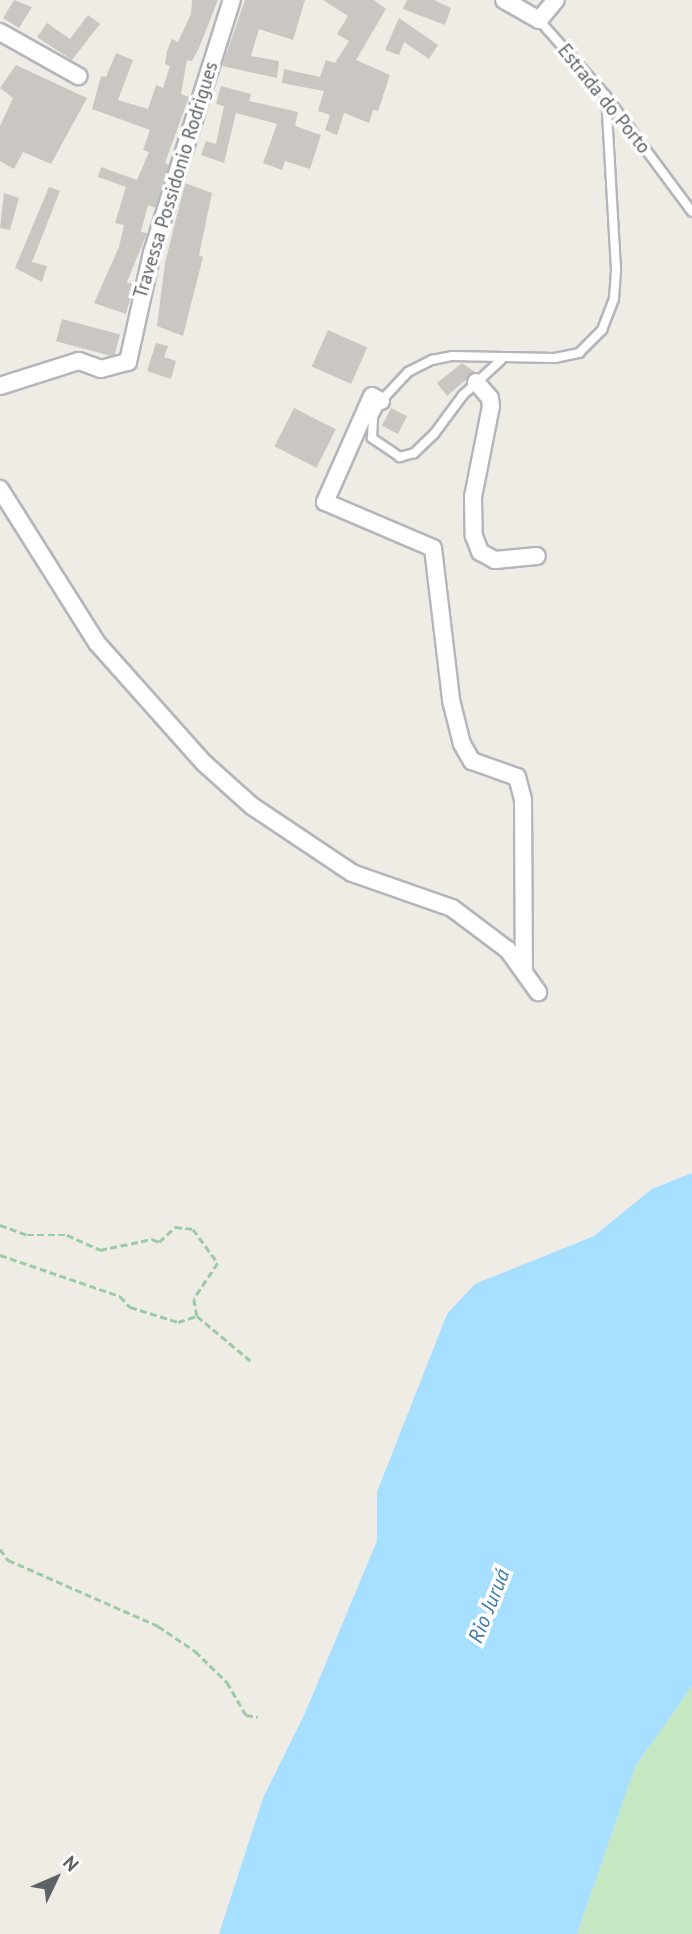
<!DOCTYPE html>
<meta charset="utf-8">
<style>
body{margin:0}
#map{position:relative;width:692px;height:1934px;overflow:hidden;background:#efece5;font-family:"PT Sans",sans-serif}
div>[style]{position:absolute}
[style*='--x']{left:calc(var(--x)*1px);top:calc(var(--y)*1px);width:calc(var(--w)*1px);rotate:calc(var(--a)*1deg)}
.green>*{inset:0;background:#c5e7c1}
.water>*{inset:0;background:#a6dfff}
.building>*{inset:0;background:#cac7c2;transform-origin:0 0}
.path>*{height:2.5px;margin-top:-1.25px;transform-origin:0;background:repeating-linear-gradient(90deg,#9bcba5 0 7px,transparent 0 10.5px)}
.roads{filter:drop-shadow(2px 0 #b3b6ba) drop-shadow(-2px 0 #b3b6ba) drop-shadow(0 2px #b3b6ba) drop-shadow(0 -2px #b3b6ba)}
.service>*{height:8px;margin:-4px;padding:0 4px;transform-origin:4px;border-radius:4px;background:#fff}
.minor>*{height:16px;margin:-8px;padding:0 8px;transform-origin:8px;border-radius:8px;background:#fff}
span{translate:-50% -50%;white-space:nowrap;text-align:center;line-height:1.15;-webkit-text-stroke:7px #fff;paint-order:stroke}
.street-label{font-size:19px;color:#5d6266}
.water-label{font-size:21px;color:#3d7baa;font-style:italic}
.north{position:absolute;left:21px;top:1843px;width:70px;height:70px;-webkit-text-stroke:5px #fff;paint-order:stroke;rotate:46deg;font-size:19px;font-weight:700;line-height:28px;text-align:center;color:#5d6266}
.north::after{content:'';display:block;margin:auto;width:24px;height:32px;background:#5d6266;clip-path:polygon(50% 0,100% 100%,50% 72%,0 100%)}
</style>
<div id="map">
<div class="green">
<div style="clip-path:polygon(692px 1686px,692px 1934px,577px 1934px,635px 1767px)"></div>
</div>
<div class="water">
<div style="clip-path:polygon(692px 1173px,692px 1686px,635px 1767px,577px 1934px,219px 1934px,263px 1798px,305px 1713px,377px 1541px,377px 1492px,447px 1314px,475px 1284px,594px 1236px,652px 1189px)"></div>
</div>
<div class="building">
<div style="clip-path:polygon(14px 0,32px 7px,19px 28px,3px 18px)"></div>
<div style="clip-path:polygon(192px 0,218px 0,199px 48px,192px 61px,187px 60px,181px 94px,189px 97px,165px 163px,169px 165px,155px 208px,148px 205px,141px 232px,147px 233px,127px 282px,134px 285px,126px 314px,94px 303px,119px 247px,124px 225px,115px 223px,126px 187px,98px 177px,101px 167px,137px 180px,149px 152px,143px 150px,150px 130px,92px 109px,101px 76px,106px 77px,116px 53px,133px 60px,118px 100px,148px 109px,156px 85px,163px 88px,170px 66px,165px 64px,167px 51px,172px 39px,178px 42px,191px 14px)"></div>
<div style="clip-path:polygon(245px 0,305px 0,293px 40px,259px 29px,251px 56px,279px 61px,277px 78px,222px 66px)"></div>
<div style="clip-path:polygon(323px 0,374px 0,386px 9px,356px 60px,390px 75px,378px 111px,373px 110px,369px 123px,344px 113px,337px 135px,325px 130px,330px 115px,318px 111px,324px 91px,282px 83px,284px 69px,320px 77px,326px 60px,335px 63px,349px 41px,337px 34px,348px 16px)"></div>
<div style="clip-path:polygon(407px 0,434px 0,451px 8px,445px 25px,403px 9px)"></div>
<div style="clip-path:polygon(88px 15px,100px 24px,72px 60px,37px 37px,47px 23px,70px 39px)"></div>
<div style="clip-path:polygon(399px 18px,438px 45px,429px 59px,404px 42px,399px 55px,385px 50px)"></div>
<div style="clip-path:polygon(16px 65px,87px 98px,51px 164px,23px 152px,14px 169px,0 161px,0 126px,13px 98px,0 88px)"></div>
<div style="clip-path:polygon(221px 86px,251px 94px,249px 101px,298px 112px,295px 126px,321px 135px,310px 169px,285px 161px,282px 170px,263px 163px,277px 124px,236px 113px,224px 163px,201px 155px,206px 141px,216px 144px,224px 106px,216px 104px)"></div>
<div style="clip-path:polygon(185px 183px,212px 193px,199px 255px,203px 257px,183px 336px,157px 326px,165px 263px)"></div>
<div style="clip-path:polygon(49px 187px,60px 191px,32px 262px,47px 266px,42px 282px,15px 268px)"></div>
<div style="clip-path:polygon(4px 193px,19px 198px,10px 230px,0 228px)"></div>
<div style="left:62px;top:319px;width:60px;height:23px;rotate:15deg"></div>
<div style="left:328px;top:330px;width:43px;height:40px;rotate:24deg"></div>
<div style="clip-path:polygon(156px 343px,168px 346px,164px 357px,176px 361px,171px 379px,147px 371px)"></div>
<div style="clip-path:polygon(462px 363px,475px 372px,447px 396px,437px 383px)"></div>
<div style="left:294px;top:408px;width:47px;height:43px;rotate:27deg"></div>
<div style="left:391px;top:408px;width:18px;height:20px;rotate:27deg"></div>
</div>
<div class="path">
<div style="--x:0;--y:1225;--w:29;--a:20"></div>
<div style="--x:27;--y:1235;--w:40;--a:0"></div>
<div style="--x:67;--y:1235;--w:36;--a:24"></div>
<div style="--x:100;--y:1250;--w:53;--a:-11.9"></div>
<div style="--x:152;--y:1239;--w:8;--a:23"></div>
<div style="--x:159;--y:1242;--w:22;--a:-43"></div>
<div style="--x:175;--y:1227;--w:18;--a:6"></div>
<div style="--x:193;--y:1229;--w:42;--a:53.7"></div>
<div style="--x:218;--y:1263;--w:43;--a:123.7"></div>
<div style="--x:194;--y:1299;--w:17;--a:80"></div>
<div style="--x:0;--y:1255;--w:127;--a:18.9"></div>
<div style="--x:120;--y:1296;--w:15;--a:48"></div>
<div style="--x:130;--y:1307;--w:50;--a:17.4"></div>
<div style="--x:178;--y:1322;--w:20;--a:-18"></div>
<div style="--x:197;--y:1316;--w:70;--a:39.8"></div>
<div style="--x:0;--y:1549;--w:14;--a:54"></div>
<div style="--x:8;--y:1560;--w:164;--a:23.7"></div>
<div style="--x:158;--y:1626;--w:45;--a:34"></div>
<div style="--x:195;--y:1651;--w:45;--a:44.1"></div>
<div style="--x:227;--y:1682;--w:38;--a:60"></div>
<div style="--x:246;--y:1715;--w:12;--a:9"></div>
</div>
<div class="roads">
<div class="service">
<div style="--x:539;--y:20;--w:101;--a:48.6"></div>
<div style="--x:606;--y:96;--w:144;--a:53.4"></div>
<div style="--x:501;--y:360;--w:52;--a:137.4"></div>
<div style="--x:463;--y:395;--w:49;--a:126.6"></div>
<div style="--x:434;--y:434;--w:28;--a:136"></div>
<div style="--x:414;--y:453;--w:15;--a:164"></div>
<div style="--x:400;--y:457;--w:34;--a:-146"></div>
<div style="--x:372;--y:438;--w:21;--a:-87"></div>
<div style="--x:373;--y:417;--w:18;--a:-63"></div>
<div style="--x:381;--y:401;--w:40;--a:-47"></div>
<div style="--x:408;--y:372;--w:27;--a:-27"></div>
<div style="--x:432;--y:360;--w:20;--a:-11"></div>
<div style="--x:452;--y:356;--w:103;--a:1.1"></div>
<div style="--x:555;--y:358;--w:25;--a:-12"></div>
<div style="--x:579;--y:353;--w:33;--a:-45"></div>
<div style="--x:602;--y:330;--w:33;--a:-69"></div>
<div style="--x:614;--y:299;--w:30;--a:-86"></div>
<div style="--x:616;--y:269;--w:173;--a:-93.3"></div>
</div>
<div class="minor">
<div style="--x:504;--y:0;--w:40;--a:29.7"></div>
<div style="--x:539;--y:20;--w:26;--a:-50"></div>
<div style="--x:0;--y:32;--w:90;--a:29.4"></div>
<div style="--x:476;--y:382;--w:21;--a:49"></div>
<div style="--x:490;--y:398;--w:8;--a:83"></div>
<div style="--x:491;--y:406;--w:93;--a:101.2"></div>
<div style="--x:473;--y:497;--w:39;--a:89"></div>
<div style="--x:474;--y:536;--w:17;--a:69"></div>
<div style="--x:480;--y:552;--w:17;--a:28"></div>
<div style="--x:495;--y:560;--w:42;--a:-5.4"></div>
<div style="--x:0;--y:386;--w:83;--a:-17.6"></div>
<div style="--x:79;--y:361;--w:23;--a:20"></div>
<div style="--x:101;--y:369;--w:28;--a:-15"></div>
<div style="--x:128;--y:362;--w:112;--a:-77.6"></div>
<div style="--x:152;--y:253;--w:265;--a:-72.5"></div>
<div style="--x:381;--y:401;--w:10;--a:-151"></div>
<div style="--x:372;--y:396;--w:116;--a:113.9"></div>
<div style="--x:325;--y:502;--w:117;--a:23.1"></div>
<div style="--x:433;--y:548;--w:153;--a:83.2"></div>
<div style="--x:451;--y:700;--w:45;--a:76"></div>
<div style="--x:462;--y:744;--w:20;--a:60"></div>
<div style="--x:472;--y:761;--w:48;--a:19.6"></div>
<div style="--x:517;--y:777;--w:24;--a:75"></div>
<div style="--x:523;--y:800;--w:169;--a:89.7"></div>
<div style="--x:0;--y:489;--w:182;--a:57.8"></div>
<div style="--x:97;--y:643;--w:161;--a:48.3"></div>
<div style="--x:204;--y:763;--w:64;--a:41.9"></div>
<div style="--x:252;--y:806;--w:120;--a:33.8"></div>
<div style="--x:352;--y:873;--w:106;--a:19.3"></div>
<div style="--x:452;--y:908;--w:70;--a:36.9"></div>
<div style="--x:508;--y:950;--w:52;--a:54.5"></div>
</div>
</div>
<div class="street-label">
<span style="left:604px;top:99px;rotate:51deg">Estrada do Porto</span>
<span style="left:176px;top:180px;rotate:-73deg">Travessa Possidonio Rodrigues</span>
</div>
<div class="water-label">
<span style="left:489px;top:1606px;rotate:-68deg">Rio Juruá</span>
</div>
<div class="north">N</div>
</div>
